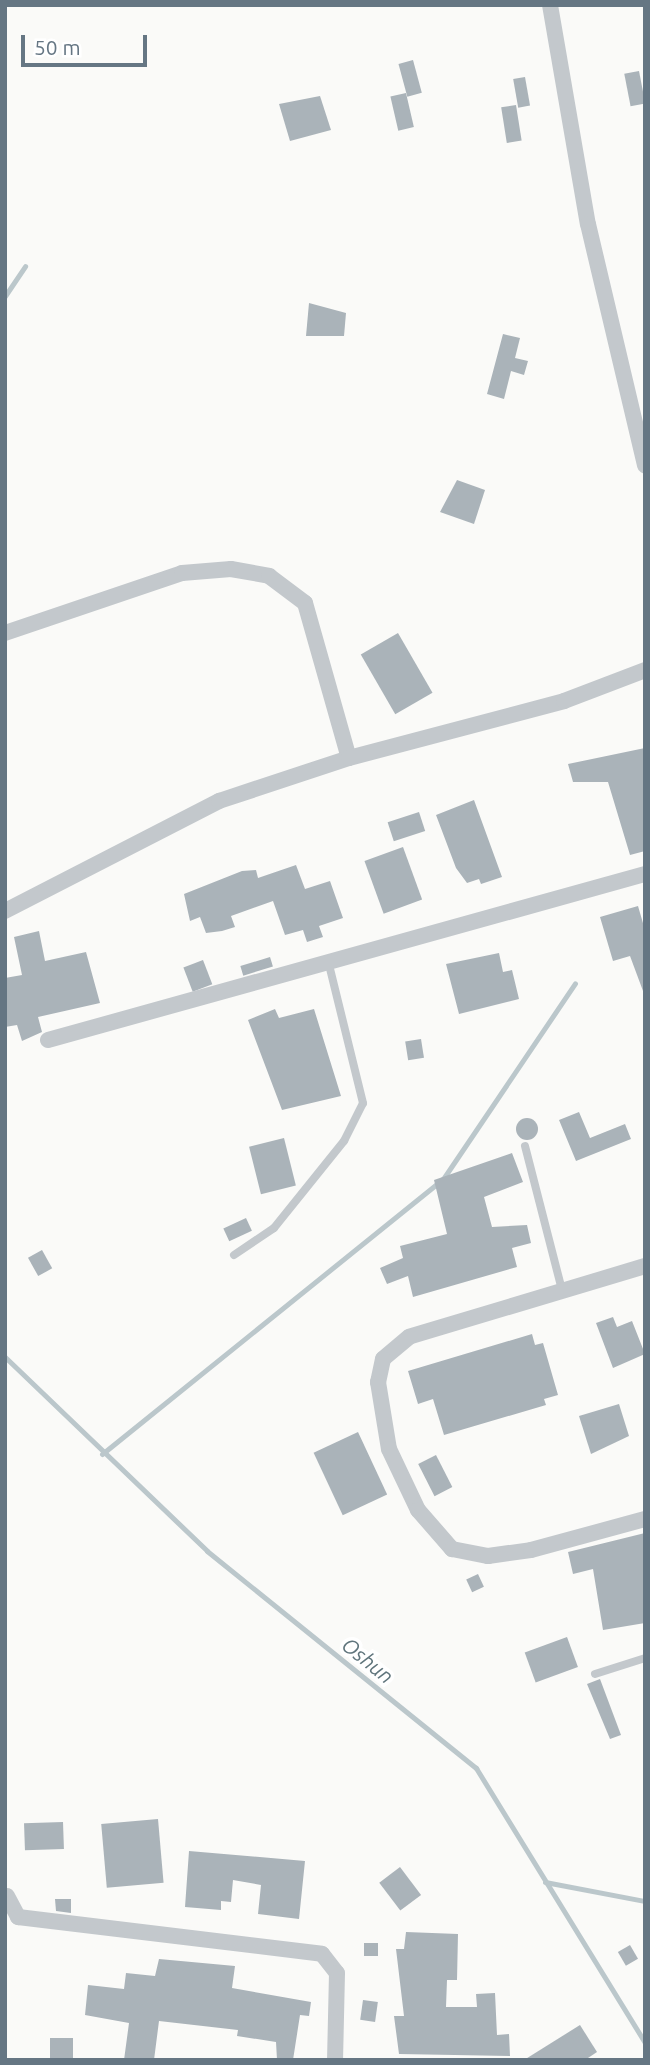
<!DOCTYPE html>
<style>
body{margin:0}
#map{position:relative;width:650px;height:2065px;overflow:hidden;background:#fafaf8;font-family:Ubuntu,sans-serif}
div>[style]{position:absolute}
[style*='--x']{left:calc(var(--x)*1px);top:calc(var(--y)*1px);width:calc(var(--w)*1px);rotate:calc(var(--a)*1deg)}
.stream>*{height:5px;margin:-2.5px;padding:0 2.5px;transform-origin:2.5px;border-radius:2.5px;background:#bbc7cb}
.building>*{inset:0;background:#aab3b9;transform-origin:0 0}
.round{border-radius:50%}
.lane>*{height:8px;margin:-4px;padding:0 4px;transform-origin:4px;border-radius:4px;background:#c3c8cc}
.street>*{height:16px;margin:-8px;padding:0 8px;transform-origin:8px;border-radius:8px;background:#c3c8cc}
span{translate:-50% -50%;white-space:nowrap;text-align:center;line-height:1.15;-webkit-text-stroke:7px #fff;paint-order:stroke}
.water-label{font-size:21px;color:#60757c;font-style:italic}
.frame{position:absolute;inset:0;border:7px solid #657683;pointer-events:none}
.scale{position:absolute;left:21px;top:35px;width:126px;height:32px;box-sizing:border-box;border:4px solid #657683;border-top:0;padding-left:9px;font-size:21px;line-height:24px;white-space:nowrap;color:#657683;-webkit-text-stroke:5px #fff;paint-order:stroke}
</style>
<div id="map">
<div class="stream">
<div style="--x:5;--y:296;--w:36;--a:-56"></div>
<div style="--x:5;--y:1357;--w:280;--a:43.8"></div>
<div style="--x:207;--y:1551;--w:346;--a:38.9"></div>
<div style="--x:476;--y:1768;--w:323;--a:58.4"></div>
<div style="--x:102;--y:1454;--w:438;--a:-38.9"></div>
<div style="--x:443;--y:1179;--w:236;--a:-56"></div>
<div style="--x:545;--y:1882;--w:102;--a:10.8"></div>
</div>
<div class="building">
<div style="left:413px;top:60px;width:34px;height:15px;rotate:75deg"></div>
<div style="left:639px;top:71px;width:33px;height:15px;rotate:79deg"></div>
<div style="left:525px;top:77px;width:29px;height:12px;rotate:80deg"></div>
<div style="left:406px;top:93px;width:35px;height:16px;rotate:77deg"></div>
<div style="clip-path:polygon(320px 96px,331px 130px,290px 141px,279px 104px)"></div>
<div style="left:516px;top:105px;width:36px;height:15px;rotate:81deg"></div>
<div style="clip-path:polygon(309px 303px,346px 313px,344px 336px,306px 336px)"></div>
<div style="clip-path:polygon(503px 334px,520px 338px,515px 358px,528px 361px,524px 375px,511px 371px,504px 399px,487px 394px)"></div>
<div style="clip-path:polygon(457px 480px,485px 490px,474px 524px,440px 512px)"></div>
<div style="left:398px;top:633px;width:69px;height:43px;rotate:60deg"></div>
<div style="clip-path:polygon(645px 748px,645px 851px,630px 855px,608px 782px,573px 782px,568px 764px)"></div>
<div style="clip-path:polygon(474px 800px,502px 877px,481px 884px,479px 879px,467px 883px,456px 868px,436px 815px)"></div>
<div style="left:419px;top:812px;width:20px;height:33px;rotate:72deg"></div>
<div style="left:403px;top:847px;width:56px;height:41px;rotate:70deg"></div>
<div style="clip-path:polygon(296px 865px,305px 889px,330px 881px,343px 918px,319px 926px,323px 937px,307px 942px,303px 930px,285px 935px,273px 901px,231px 916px,235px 927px,222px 931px,206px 933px,200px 917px,190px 921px,184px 894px,242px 871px,256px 870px,258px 878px)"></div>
<div style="clip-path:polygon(638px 906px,645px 930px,643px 991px,630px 956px,613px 961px,600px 917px)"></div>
<div style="clip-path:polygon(39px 931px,45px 961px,86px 952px,100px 1003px,38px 1017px,42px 1032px,22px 1041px,17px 1025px,5px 1027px,5px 978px,22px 975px,14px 937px)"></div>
<div style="clip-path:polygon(499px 953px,503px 972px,512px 970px,519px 999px,459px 1014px,446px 964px)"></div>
<div style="left:270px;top:957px;width:10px;height:31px;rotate:73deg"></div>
<div style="left:203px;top:960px;width:26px;height:21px;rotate:69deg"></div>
<div style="clip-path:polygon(275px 1009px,279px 1018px,314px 1009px,341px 1096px,282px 1110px,248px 1020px)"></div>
<div style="left:421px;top:1039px;width:19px;height:16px;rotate:81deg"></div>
<div style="clip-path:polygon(579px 1112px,590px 1138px,625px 1124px,631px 1139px,576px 1161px,559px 1120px)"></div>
<div class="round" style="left:516px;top:1118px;width:22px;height:22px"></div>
<div style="left:284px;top:1138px;width:49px;height:36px;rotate:76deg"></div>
<div style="clip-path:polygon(512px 1153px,523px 1182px,484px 1197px,492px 1227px,527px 1225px,531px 1243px,512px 1248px,517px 1267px,413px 1297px,408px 1276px,387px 1284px,380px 1268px,403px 1258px,400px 1246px,447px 1234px,434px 1180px)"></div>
<div style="left:246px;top:1218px;width:14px;height:25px;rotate:65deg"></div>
<div style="left:42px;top:1250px;width:21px;height:16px;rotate:61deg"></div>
<div style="clip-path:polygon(613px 1317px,617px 1327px,632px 1321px,645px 1354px,613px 1368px,596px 1323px)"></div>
<div style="clip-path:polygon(532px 1334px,535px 1345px,543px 1343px,558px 1395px,544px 1399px,546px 1405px,444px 1435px,433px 1399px,418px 1404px,408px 1371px)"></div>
<div style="clip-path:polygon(619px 1404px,629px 1436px,591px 1454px,579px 1416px)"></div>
<div style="left:358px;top:1432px;width:69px;height:49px;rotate:65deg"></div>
<div style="left:436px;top:1455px;width:36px;height:20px;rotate:63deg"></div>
<div style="clip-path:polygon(645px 1533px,645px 1623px,603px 1630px,593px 1569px,573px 1574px,568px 1552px)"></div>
<div style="left:478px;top:1574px;width:14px;height:13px;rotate:65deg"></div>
<div style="left:567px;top:1637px;width:32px;height:45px;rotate:70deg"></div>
<div style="clip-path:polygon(600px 1679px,621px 1735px,610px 1739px,587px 1684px)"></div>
<div style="left:158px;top:1819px;width:64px;height:57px;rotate:85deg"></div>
<div style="left:63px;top:1822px;width:27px;height:39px;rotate:88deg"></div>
<div style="clip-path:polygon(189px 1851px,305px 1861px,299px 1919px,258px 1914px,261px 1885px,233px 1880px,231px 1902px,221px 1901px,221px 1910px,185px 1907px)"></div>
<div style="left:400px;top:1867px;width:35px;height:26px;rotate:53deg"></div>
<div style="clip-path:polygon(55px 1899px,71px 1899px,71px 1913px,56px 1911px)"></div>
<div style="clip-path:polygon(406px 1932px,458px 1934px,457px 1980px,447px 1980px,446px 2007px,477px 2007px,476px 1994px,495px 1993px,497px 2035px,509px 2034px,510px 2056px,399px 2054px,394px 2016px,404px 2016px,396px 1949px,404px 1949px)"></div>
<div style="left:364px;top:1943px;width:14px;height:13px"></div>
<div style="left:630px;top:1945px;width:16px;height:14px;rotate:60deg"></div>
<div style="clip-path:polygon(159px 1959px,235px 1966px,232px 1988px,311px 2002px,309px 2016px,300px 2015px,293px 2060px,277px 2060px,276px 2042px,237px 2036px,238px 2030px,159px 2021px,154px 2060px,124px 2060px,129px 2023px,85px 2015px,88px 1985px,124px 1989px,126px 1973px,155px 1976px)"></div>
<div style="left:363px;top:2000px;width:15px;height:20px;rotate:8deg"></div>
<div style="clip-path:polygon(580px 2025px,597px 2052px,585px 2060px,524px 2060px)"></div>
<div style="left:50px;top:2038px;width:23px;height:22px"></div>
</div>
<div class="lane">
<div style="--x:525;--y:1146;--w:149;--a:75.6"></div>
<div style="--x:234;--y:1255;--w:48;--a:-34"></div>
<div style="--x:274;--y:1228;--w:112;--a:-51.2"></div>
<div style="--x:344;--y:1141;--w:42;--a:-63.4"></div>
<div style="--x:363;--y:1103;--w:142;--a:-103.8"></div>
<div style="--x:595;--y:1674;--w:52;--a:-17.7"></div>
</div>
<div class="street">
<div style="--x:550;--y:5;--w:222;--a:80.2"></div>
<div style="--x:588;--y:224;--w:248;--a:76.7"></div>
<div style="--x:5;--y:633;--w:187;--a:-18.7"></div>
<div style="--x:182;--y:573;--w:49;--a:-4.7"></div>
<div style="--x:231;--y:569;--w:39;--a:10"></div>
<div style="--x:269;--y:576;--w:45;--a:36.9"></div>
<div style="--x:305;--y:603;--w:161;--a:74.2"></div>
<div style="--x:5;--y:911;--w:241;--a:-27.2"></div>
<div style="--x:219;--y:801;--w:137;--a:-18.3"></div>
<div style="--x:349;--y:758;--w:222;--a:-14.8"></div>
<div style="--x:564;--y:701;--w:87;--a:-20.9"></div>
<div style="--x:48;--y:1040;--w:620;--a:-15.54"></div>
<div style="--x:645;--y:1266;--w:246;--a:163.3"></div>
<div style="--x:409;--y:1337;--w:34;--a:140"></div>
<div style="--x:383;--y:1359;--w:24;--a:102"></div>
<div style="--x:378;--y:1382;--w:68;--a:80.7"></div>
<div style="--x:389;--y:1449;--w:68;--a:64.6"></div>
<div style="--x:418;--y:1510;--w:52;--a:48.9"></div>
<div style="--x:452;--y:1549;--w:37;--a:11"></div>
<div style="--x:488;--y:1556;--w:43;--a:-7.9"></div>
<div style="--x:531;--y:1550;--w:118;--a:-15.2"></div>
<div style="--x:7;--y:1896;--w:24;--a:62"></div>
<div style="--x:18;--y:1917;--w:306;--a:6.9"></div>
<div style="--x:322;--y:1954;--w:24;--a:52"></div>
<div style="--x:337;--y:1973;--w:87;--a:91.3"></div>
</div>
<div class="water-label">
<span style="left:368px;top:1660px;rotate:39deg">Oshun</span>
</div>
<div class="frame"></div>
<div class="scale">50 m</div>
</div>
